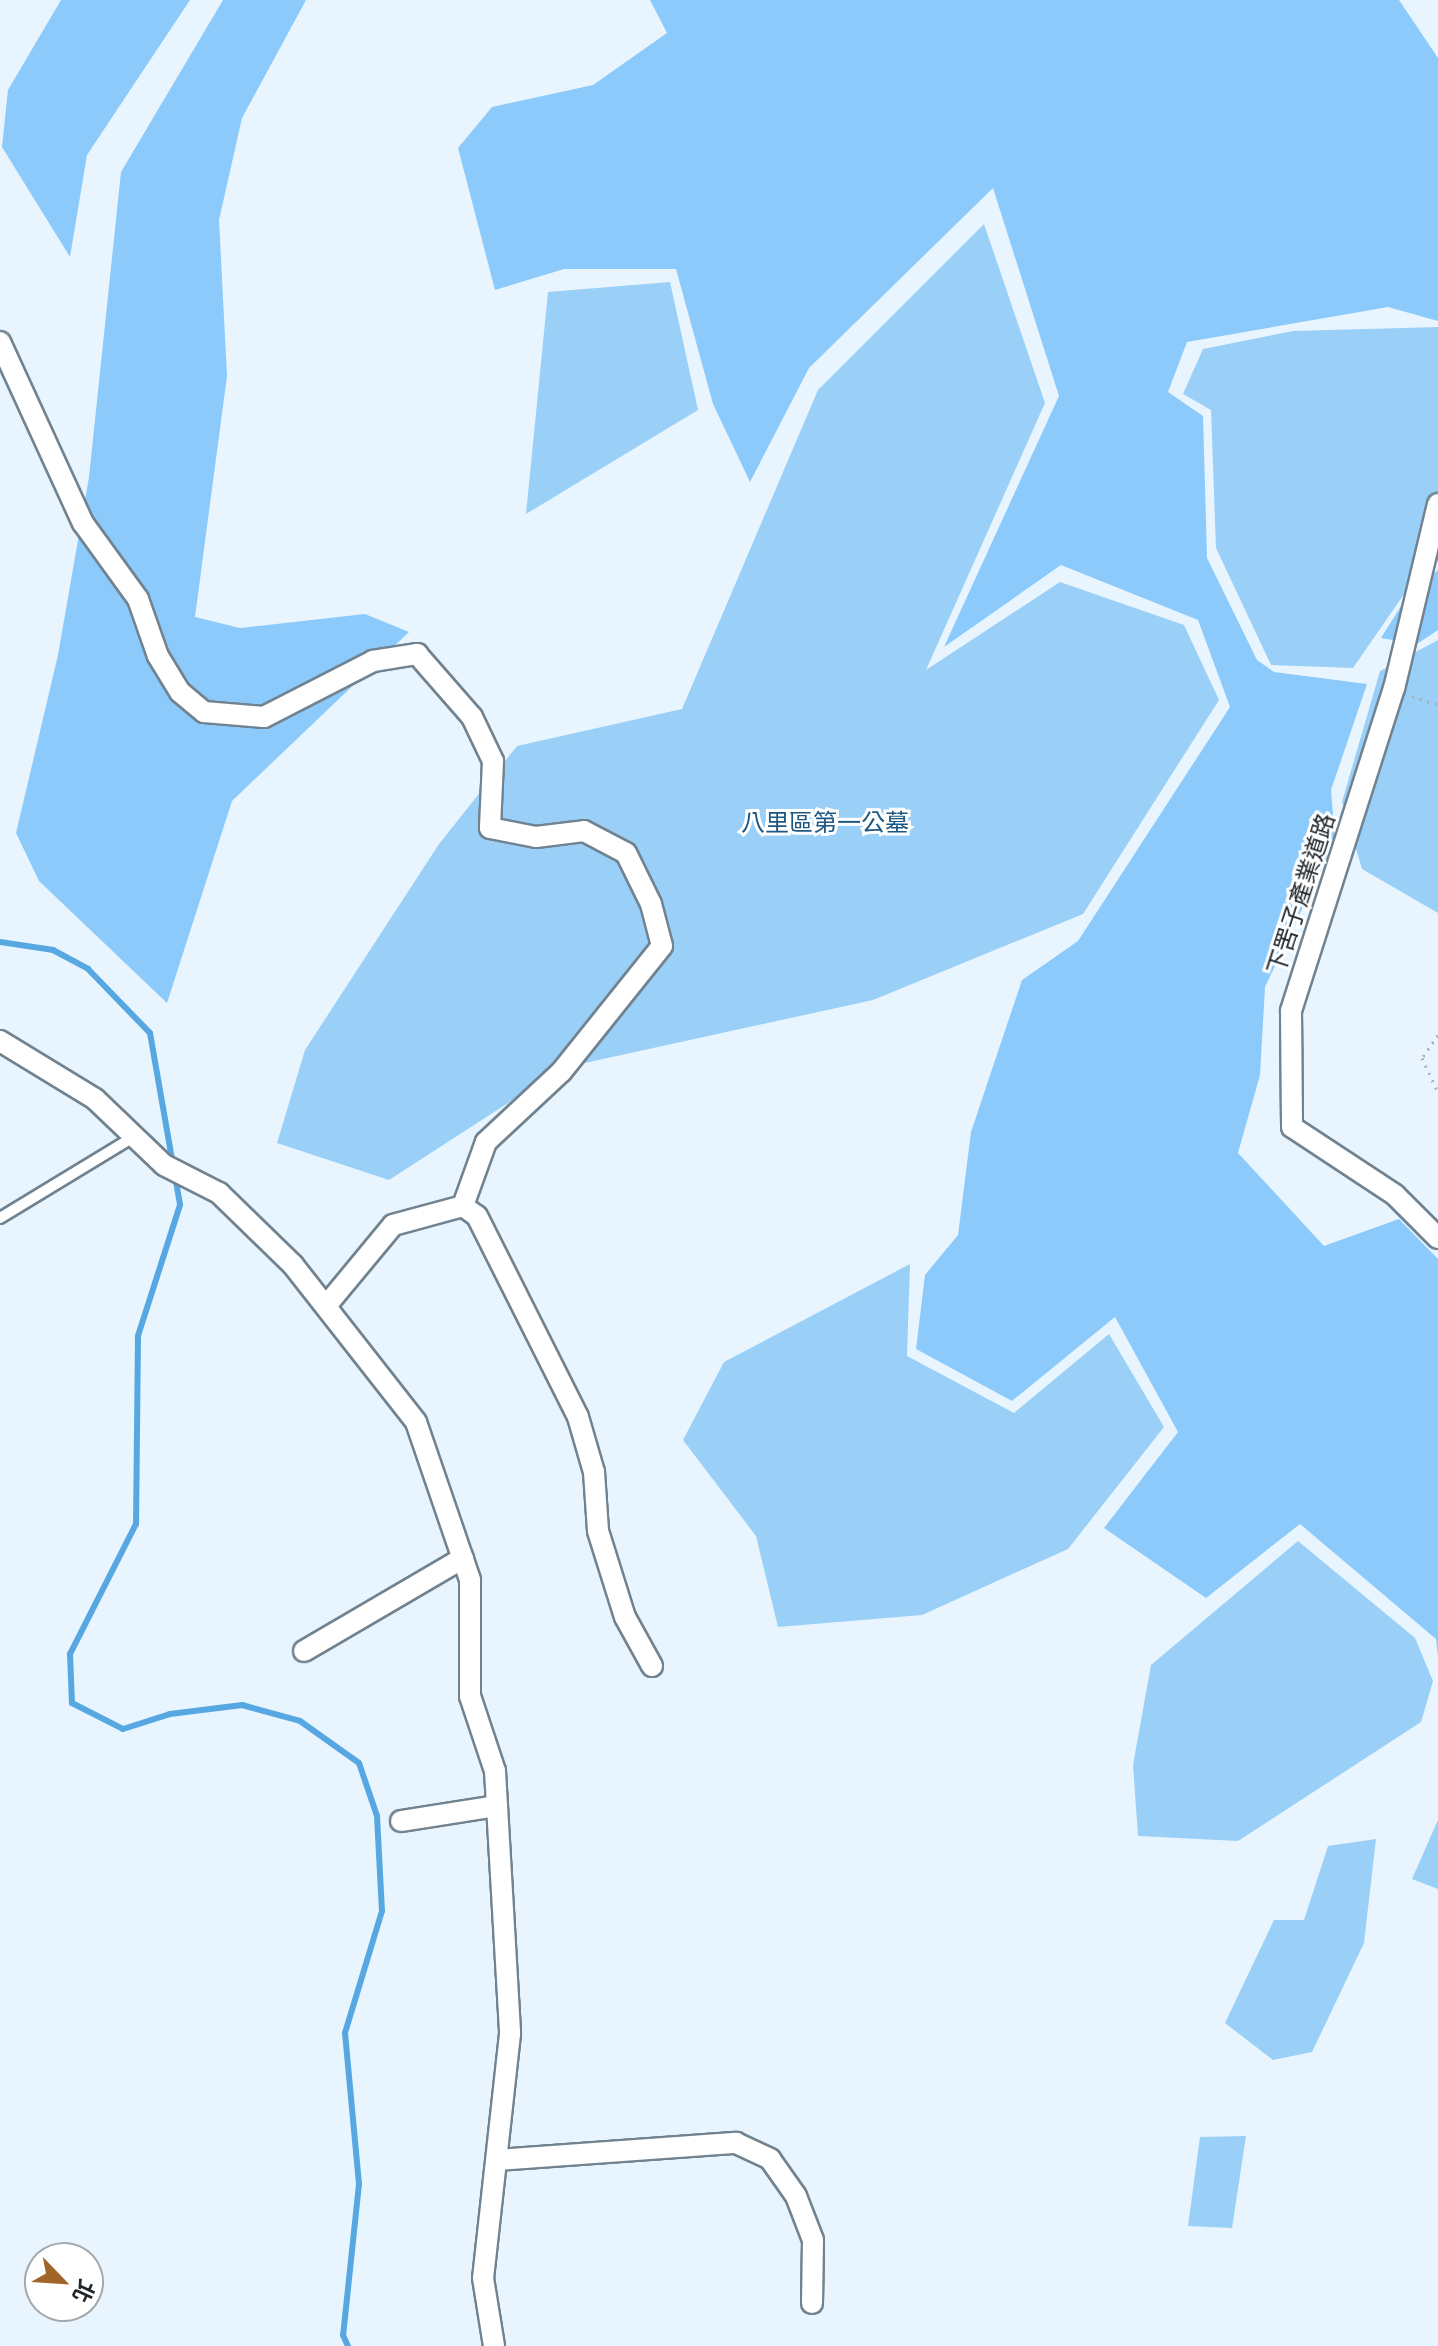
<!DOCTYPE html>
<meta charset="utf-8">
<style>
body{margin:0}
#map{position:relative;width:1438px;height:2346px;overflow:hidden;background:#e9f5fe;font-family:"Space Grotesk","Noto Sans TC",sans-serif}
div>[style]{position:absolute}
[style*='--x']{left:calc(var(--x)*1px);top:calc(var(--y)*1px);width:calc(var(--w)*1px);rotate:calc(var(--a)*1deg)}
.green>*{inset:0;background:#9acff7}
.forest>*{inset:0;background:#8bcafa}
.stream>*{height:6px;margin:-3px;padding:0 3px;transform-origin:3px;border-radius:3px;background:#57a8e2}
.path>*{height:3px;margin-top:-1.5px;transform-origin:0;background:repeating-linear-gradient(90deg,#a4afb7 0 2px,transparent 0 8px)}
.roads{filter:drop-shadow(2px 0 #718390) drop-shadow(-2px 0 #718390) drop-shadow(0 2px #718390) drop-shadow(0 -2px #718390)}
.lane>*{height:10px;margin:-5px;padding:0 5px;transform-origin:5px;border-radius:5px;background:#fff}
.street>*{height:20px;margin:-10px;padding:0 10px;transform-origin:10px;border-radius:10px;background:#fff}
span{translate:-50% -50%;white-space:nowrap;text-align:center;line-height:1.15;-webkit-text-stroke:6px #fff;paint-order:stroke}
.park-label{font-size:24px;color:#1d5880}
.street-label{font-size:24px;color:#1f262c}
.north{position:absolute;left:24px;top:2242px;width:80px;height:80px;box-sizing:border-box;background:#fff;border:2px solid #a5a8ab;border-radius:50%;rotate:115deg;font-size:22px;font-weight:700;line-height:32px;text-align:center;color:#1f262c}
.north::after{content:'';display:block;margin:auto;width:28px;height:36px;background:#a26529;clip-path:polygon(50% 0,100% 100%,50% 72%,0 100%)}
</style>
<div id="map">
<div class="green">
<div style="clip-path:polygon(984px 224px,1045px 403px,926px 670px,1060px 582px,1184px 625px,1219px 700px,1083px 914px,873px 1000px,562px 1068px,389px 1180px,277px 1143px,305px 1050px,439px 844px,517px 746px,682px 709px,818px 390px)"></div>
<div style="clip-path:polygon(670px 282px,698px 410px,526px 514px,548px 292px)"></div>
<div style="clip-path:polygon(1438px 327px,1438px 562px,1427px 561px,1353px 668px,1271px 665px,1216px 548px,1211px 410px,1183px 394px,1203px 349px,1293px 331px)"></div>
<div style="clip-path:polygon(1438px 640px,1438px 913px,1362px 869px,1342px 802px,1380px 671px)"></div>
<div style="clip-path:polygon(910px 1264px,907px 1356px,1014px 1413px,1109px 1334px,1164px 1427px,1068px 1549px,922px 1615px,778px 1627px,756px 1536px,683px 1440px,724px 1362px)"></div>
<div style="clip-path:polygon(1298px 1541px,1415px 1638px,1433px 1681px,1421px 1722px,1238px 1841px,1138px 1836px,1133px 1765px,1151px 1665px)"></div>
<div style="clip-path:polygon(1438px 1820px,1438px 1889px,1412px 1879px)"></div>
<div style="clip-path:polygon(1376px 1839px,1364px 1943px,1312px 2052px,1273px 2060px,1225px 2023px,1274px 1920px,1304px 1920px,1328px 1846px)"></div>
<div style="clip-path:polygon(1246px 2136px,1232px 2228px,1188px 2226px,1200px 2137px)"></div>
</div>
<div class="forest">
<div style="clip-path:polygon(61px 0,190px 0,87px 155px,70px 257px,2px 147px,8px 90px)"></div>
<div style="clip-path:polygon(223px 0,306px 0,242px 118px,219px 220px,227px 376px,195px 617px,240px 628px,365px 614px,409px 632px,232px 801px,167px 1003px,39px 881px,16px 833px,58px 655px,89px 477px,121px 172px)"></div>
<div style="clip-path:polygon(650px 0,1399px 0,1438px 58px,1438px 321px,1388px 307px,1187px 342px,1168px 392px,1203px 416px,1207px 558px,1257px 660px,1274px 672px,1367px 684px,1331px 790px,1335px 839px,1265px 987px,1260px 1075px,1238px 1153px,1324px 1246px,1399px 1219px,1438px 1259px,1438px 1656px,1436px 1639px,1300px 1524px,1206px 1598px,1104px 1528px,1178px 1432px,1115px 1317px,1012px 1401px,916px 1349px,925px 1275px,958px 1235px,971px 1132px,1022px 980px,1078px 941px,1230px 707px,1198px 620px,1061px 565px,944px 647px,1059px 396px,993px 188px,809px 368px,750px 482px,713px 404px,676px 269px,564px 269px,495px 290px,458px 148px,492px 107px,593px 85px,667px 33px)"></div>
<div style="clip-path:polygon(1438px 570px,1438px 630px,1417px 644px,1381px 638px,1408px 595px)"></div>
</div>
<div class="stream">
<div style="--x:0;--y:942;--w:54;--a:8.6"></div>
<div style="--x:53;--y:950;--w:40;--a:28"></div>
<div style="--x:88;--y:969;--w:89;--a:45.9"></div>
<div style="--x:150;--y:1033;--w:134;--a:80.1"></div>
<div style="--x:175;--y:1176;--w:29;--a:80"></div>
<div style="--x:180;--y:1205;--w:138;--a:107.8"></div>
<div style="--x:138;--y:1336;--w:188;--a:90.6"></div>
<div style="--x:136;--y:1524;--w:146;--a:116.9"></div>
<div style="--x:70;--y:1654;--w:49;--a:87.7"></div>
<div style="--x:72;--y:1703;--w:57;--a:27"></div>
<div style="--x:123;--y:1729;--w:49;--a:-17.7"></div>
<div style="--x:170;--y:1714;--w:73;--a:-7.1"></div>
<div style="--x:242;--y:1705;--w:60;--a:15.4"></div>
<div style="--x:300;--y:1721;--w:72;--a:35.4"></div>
<div style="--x:359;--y:1763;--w:56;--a:71.2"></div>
<div style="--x:377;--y:1816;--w:95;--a:87"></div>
<div style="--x:382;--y:1911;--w:127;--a:106.9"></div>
<div style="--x:345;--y:2033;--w:152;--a:84.7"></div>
<div style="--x:359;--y:2184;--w:152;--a:96"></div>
<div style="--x:343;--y:2335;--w:12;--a:66"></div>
</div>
<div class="path">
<div style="--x:1412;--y:696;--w:28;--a:19"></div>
<div style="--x:1438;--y:1035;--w:28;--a:125"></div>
<div style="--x:1422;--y:1058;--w:38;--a:65"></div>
</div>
<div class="roads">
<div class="lane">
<div style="--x:0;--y:1218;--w:158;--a:-31.3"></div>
</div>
<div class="street">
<div style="--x:0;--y:342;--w:199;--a:65.4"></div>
<div style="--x:83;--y:523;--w:94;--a:54.1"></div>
<div style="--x:138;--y:599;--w:60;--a:70.7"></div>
<div style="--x:158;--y:656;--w:42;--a:58.6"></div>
<div style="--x:180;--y:692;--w:31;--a:40"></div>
<div style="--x:204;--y:712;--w:60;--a:4.8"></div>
<div style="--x:264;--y:717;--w:123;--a:-27.2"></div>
<div style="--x:373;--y:661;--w:45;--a:-9"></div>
<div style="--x:417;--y:654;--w:84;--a:48.9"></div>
<div style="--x:472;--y:717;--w:49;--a:64.5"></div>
<div style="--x:493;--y:761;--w:67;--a:92.6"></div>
<div style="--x:490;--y:828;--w:47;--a:11.1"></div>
<div style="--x:536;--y:837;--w:48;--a:-7.1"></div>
<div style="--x:584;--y:831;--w:47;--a:27.6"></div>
<div style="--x:626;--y:853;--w:57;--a:63.9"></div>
<div style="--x:651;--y:904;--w:43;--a:75.3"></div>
<div style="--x:662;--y:946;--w:161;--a:128.7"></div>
<div style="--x:561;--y:1072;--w:103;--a:137"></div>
<div style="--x:486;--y:1142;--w:68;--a:109.8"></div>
<div style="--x:1438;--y:504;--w:189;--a:103.4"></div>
<div style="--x:1394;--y:688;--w:339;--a:107.7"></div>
<div style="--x:1291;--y:1011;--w:116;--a:89.5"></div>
<div style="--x:1292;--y:1127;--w:123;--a:33.4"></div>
<div style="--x:1395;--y:1195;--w:61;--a:45"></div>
<div style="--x:0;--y:1041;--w:111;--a:31.4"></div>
<div style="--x:95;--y:1099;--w:95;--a:43.7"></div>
<div style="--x:164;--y:1165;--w:62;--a:27"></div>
<div style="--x:219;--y:1193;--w:103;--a:44.2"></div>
<div style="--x:293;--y:1265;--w:199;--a:51.9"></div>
<div style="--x:416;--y:1422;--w:167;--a:71.1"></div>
<div style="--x:470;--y:1580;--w:116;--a:90"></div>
<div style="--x:470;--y:1696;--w:79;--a:71.6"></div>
<div style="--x:495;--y:1771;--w:263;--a:86.7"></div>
<div style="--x:510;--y:2034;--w:245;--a:96.3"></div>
<div style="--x:483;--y:2278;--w:69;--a:80.8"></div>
<div style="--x:326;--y:1306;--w:105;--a:-50.4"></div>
<div style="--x:393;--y:1225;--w:73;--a:-15.2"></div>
<div style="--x:463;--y:1206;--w:17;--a:36"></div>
<div style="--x:477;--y:1216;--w:225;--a:63.3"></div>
<div style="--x:578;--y:1417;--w:57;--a:73.8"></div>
<div style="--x:594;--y:1472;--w:59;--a:86.1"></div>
<div style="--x:598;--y:1531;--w:90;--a:72.6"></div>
<div style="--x:625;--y:1617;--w:56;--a:61.1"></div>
<div style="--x:304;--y:1651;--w:184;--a:-30.3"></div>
<div style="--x:401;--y:1821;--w:97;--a:-8.9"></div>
<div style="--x:497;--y:2160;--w:240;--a:-4.1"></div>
<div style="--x:736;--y:2143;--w:38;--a:25"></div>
<div style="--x:770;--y:2159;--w:45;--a:54.9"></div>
<div style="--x:796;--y:2196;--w:47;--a:68.9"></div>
<div style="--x:813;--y:2240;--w:63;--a:90.9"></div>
</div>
</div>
<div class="park-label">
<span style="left:825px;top:823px">八里區第一公墓</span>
</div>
<div class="street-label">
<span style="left:1301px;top:894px;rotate:-72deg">下罟子產業道路</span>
</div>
<div class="north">北</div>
</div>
